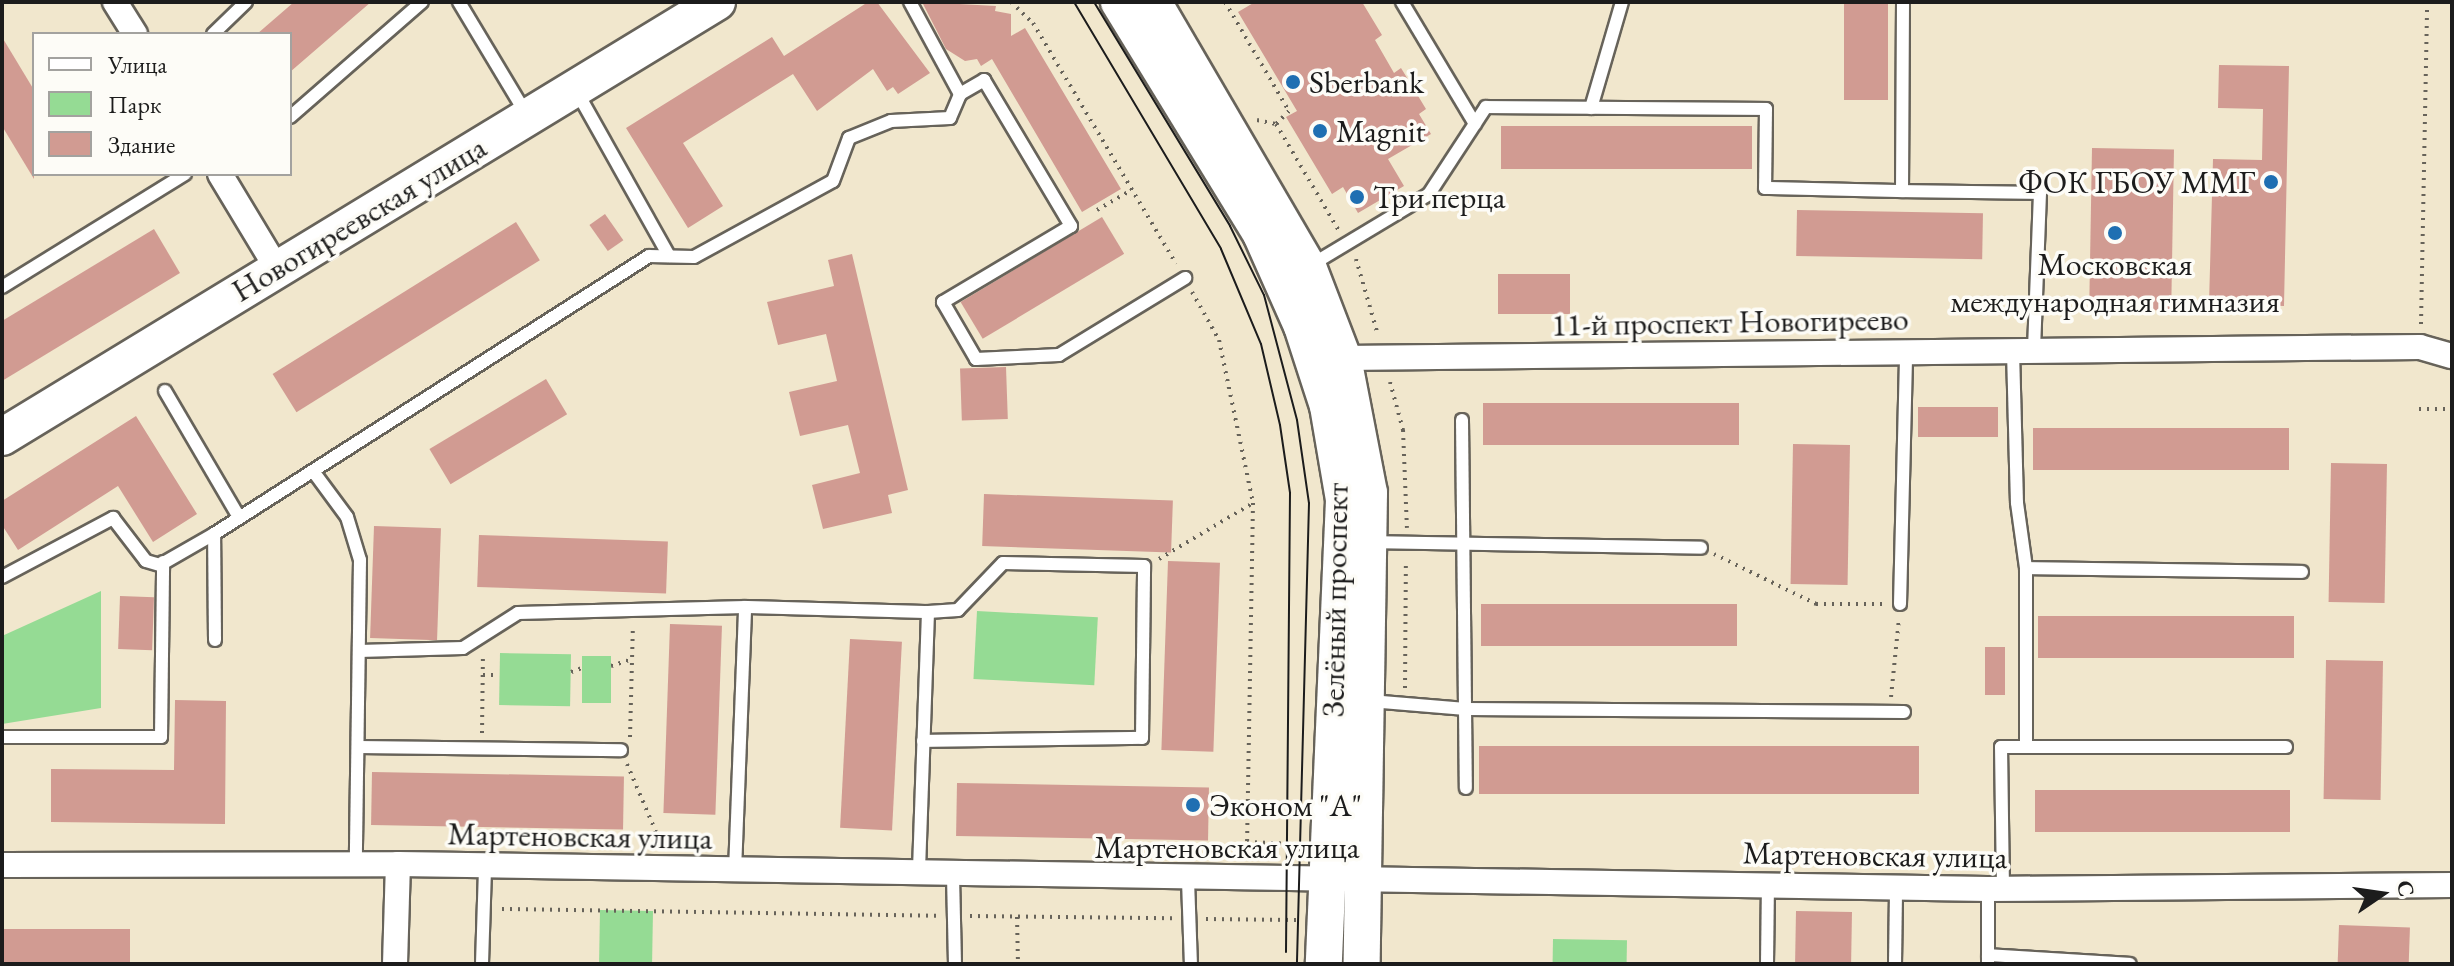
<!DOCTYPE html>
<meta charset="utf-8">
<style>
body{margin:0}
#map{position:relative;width:2454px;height:966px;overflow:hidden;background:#f1e7cd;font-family:"EB Garamond",serif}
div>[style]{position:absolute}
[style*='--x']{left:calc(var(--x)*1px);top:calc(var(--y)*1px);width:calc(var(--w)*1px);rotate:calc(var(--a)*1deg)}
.green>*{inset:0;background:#95db94;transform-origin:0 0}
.building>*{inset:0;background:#d19b92;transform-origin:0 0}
.path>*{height:4px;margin-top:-2px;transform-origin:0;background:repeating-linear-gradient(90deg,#67635a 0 2px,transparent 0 8px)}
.roads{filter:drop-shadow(2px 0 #67635a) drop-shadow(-2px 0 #67635a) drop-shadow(0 2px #67635a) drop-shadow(0 -2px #67635a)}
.lane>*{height:12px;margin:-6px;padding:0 6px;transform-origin:6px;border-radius:6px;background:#fff}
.street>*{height:24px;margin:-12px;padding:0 12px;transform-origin:12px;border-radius:12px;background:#fff}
.secondary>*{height:36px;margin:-18px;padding:0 18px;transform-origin:18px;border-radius:18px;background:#fff}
.tram>*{height:2px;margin:-1px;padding:0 1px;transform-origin:1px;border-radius:1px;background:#1c1c1c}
.dots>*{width:22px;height:22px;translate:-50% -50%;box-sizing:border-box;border:4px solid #fdfcf7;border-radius:50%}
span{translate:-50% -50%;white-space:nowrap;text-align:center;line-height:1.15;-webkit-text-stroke:7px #fdfcf7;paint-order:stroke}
.poi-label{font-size:32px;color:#1c1c1c}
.left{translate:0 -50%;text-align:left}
.right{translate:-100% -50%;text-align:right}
.street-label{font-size:32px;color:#1c1c1c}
.frame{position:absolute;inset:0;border:4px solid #1c1c1c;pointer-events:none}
.legend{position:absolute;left:32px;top:32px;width:260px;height:144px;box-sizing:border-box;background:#fdfcf7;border:2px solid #a3a29f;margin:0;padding:10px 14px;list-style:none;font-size:24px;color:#1c1c1c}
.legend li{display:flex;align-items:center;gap:16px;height:40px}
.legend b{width:40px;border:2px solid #a3a29f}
.north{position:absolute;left:2342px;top:854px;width:80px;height:80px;-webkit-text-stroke:6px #fdfcf7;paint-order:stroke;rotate:77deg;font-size:22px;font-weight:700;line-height:32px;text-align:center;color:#1c1c1c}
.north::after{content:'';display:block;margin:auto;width:28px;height:36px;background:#1c1c1c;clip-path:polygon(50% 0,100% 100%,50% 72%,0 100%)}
</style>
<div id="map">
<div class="green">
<div style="clip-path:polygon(101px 591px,101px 708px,2px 724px,2px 636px)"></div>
<div style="left:977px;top:611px;width:121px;height:68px;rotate:3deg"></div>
<div style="left:500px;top:653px;width:71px;height:52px;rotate:1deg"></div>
<div style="left:582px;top:656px;width:29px;height:47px"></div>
<div style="left:600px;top:910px;width:53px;height:54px;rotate:1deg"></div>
<div style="left:1553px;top:939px;width:74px;height:25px;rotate:1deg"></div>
</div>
<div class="building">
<div style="clip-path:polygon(294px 2px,371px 2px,290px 72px,290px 34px,257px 34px)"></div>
<div style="clip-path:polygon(868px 2px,877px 2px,930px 73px,898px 94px,893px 87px,887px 91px,873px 69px,817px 111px,793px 74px,683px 143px,723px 206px,688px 228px,626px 128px,772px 37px,784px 56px)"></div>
<div style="clip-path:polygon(922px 2px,996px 6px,995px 11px,1011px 14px,1011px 36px,1025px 28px,1121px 189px,1082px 212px,992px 59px,981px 66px,977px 59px,965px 61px,946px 49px)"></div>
<div style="clip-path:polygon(1255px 2px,1362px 2px,1382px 35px,1375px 40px,1394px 73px,1401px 68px,1426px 109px,1419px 114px,1431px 134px,1388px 159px,1404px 186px,1358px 213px,1343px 187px,1332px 194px,1286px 117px,1297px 111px,1238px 12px)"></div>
<div style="left:1844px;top:2px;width:44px;height:98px"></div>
<div style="clip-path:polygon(2px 37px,34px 90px,34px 179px,2px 126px)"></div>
<div style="clip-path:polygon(2219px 65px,2289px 66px,2284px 306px,2209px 304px,2213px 159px,2262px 160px,2263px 109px,2218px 108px)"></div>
<div style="left:1501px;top:126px;width:251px;height:43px"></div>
<div style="left:2092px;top:148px;width:82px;height:161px;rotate:1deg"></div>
<div style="left:1797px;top:210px;width:186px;height:46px;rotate:1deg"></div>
<div style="left:605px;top:214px;width:32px;height:19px;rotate:55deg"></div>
<div style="left:1102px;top:217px;width:43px;height:165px;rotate:59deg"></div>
<div style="left:516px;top:222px;width:45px;height:287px;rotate:58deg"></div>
<div style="clip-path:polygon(154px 229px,180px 273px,2px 381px,2px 321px)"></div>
<div style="clip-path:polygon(852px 254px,908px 490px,888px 495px,892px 513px,823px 529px,812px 485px,860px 473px,848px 425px,800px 436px,789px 392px,837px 381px,826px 334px,778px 345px,767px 302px,834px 286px,828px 260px)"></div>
<div style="left:1498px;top:274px;width:72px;height:40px"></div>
<div style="left:1006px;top:367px;width:52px;height:46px;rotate:88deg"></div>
<div style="left:546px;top:379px;width:41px;height:136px;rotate:59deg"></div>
<div style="left:1483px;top:403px;width:256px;height:42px"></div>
<div style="left:1918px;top:407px;width:80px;height:30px"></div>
<div style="clip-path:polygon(136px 416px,197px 514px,153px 542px,118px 486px,18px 550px,2px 525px,2px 501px)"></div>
<div style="left:2033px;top:428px;width:256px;height:42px"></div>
<div style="left:1793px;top:444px;width:57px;height:140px;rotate:1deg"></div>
<div style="left:2331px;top:463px;width:56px;height:139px;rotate:1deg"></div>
<div style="left:984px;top:494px;width:189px;height:52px;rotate:2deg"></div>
<div style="left:374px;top:526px;width:67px;height:112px;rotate:2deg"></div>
<div style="left:479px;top:535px;width:189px;height:52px;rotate:2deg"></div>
<div style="left:1168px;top:561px;width:52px;height:189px;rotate:2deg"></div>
<div style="left:120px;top:596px;width:34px;height:53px;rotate:2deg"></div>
<div style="left:1481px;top:604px;width:256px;height:42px"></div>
<div style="left:2038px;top:616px;width:256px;height:42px"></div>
<div style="left:670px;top:624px;width:52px;height:189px;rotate:2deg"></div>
<div style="left:850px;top:639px;width:52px;height:189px;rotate:3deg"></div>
<div style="left:1985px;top:647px;width:20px;height:48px"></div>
<div style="left:2326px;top:660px;width:57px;height:139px;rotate:1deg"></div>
<div style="clip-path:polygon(175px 700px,226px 701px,225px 824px,51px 822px,51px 769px,174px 770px)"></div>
<div style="left:1479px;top:746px;width:440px;height:48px"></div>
<div style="left:372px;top:772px;width:252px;height:53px;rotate:1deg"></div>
<div style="left:957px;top:783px;width:252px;height:53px;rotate:1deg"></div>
<div style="left:2035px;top:790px;width:255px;height:42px"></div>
<div style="left:1796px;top:911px;width:56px;height:53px;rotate:1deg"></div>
<div style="left:2339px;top:925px;width:71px;height:39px;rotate:2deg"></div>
<div style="left:2px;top:929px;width:128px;height:35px"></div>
</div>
<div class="path">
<div style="--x:1011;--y:2;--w:30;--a:44"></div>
<div style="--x:1033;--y:23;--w:280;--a:59.3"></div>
<div style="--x:1225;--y:2;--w:126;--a:59.6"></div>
<div style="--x:1289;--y:111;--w:18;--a:135"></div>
<div style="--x:1257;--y:120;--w:19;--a:12"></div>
<div style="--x:1276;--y:124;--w:124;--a:59.5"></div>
<div style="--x:1097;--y:210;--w:39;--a:-30"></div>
<div style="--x:1356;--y:259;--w:79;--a:73.9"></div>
<div style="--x:1192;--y:292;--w:55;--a:60.6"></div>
<div style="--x:1219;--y:340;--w:167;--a:78.2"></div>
<div style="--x:1253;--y:503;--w:339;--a:91"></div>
<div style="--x:1247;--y:842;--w:48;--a:2.4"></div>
<div style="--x:1295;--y:844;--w:5;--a:-90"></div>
<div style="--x:2421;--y:324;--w:322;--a:-88.9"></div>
<div style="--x:1390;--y:382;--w:50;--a:74.8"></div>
<div style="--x:1403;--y:430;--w:98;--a:87.7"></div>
<div style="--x:2419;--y:409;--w:33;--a:0"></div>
<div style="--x:1714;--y:554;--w:114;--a:26.1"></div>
<div style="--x:1816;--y:604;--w:66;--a:0"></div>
<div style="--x:1159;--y:559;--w:109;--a:-30.8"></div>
<div style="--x:611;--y:666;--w:22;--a:-18"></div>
<div style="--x:571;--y:672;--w:12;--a:-20"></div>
<div style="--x:483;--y:675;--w:16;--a:0"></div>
<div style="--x:1405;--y:688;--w:128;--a:-89.6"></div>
<div style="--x:1891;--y:697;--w:79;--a:-84.2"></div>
<div style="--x:482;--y:733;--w:79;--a:-89.3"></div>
<div style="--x:630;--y:737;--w:111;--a:-88.5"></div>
<div style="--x:627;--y:764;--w:82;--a:66.9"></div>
<div style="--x:502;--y:909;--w:435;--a:0.9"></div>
<div style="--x:970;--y:916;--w:203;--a:0.6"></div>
<div style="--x:1017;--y:917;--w:47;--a:88.8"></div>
<div style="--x:1206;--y:919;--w:91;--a:0.6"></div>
</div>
<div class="roads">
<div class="lane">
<div style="--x:459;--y:2;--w:132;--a:59"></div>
<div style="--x:910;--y:2;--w:105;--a:61.5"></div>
<div style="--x:1402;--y:2;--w:142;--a:59.1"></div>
<div style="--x:1903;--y:2;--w:189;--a:90.3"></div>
<div style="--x:1902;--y:191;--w:138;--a:0.8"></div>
<div style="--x:2040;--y:193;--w:158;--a:92.2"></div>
<div style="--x:213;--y:34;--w:46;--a:-44.1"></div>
<div style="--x:577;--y:92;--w:188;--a:60.7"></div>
<div style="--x:1591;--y:108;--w:110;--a:-73.7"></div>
<div style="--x:290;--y:117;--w:175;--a:-41.1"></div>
<div style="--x:1311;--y:265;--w:138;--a:-31"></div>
<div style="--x:1429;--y:194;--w:104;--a:-56.8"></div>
<div style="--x:1486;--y:107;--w:280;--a:0.4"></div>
<div style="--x:1766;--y:109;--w:79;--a:90.7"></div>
<div style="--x:1765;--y:188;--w:137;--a:1.3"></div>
<div style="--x:2;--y:287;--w:215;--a:-31.7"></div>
<div style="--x:2013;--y:351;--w:152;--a:88.5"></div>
<div style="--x:2017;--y:503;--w:66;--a:82.1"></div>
<div style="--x:2026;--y:568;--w:276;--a:0.8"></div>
<div style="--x:165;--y:391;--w:146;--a:59.6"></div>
<div style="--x:1462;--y:420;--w:368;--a:89.4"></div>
<div style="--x:313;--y:471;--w:57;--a:53.5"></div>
<div style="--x:347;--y:517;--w:45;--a:73.2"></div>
<div style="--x:360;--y:560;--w:304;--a:90.8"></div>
<div style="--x:1372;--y:542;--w:329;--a:1"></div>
<div style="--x:2026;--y:568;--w:179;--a:90"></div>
<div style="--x:2;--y:577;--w:126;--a:-28"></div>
<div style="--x:113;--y:518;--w:54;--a:52.5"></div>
<div style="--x:146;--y:561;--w:15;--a:16"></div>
<div style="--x:160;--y:565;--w:62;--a:-29.9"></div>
<div style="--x:1900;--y:604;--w:252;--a:-88.6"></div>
<div style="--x:215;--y:640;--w:106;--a:-90.5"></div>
<div style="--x:214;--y:534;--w:516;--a:-32.58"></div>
<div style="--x:649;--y:256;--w:45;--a:1.3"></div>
<div style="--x:694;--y:257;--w:158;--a:-28.7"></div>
<div style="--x:833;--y:181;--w:46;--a:-69.6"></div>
<div style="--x:849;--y:138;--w:45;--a:-22"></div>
<div style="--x:891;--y:121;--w:59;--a:-2.9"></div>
<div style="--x:950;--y:118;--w:26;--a:-67"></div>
<div style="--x:960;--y:94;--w:28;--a:-30"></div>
<div style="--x:984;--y:80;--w:170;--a:59.2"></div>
<div style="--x:1071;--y:226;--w:149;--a:149.3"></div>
<div style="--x:943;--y:302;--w:66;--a:59.9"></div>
<div style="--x:976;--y:359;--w:83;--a:-2.8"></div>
<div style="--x:1059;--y:355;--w:148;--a:-31.4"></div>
<div style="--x:359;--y:651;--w:104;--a:-1.7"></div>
<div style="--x:463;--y:648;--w:65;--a:-32.5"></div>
<div style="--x:518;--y:613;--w:227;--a:-1.5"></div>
<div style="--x:1370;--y:701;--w:96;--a:4.8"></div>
<div style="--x:1466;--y:709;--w:438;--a:0.4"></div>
<div style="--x:2;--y:737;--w:159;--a:0"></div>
<div style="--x:161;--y:737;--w:175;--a:-89.3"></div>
<div style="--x:923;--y:741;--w:219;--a:-0.8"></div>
<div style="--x:1142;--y:738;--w:172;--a:-89.3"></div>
<div style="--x:1144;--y:566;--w:141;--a:-178.8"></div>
<div style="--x:1003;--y:563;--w:65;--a:133.8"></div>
<div style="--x:958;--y:610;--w:30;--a:176"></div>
<div style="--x:358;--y:747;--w:263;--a:0.7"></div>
<div style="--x:735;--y:871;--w:264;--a:-87.8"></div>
<div style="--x:745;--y:607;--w:183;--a:1.6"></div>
<div style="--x:928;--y:612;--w:261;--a:92"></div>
<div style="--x:953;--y:876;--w:88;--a:88.7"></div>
<div style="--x:1188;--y:880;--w:84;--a:88"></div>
<div style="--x:1988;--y:889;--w:75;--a:90"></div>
<div style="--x:2003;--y:889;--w:142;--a:-90.8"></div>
<div style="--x:2001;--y:747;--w:285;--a:0"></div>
<div style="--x:1988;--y:955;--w:142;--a:3.6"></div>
<div style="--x:482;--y:964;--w:98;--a:-88.2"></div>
<div style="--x:1767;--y:964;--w:78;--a:-89.3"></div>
<div style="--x:1895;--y:964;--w:76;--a:-89.2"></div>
</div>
<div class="street">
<div style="--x:115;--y:2;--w:38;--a:58"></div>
<div style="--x:220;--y:174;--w:109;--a:58.9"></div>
<div style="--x:1343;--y:358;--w:1077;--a:-0.59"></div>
<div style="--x:2420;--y:347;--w:33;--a:16"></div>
<div style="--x:2;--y:865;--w:396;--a:-0.1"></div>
<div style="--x:398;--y:864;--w:1590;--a:0.9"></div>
<div style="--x:1988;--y:889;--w:464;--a:-0.5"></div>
<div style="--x:395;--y:964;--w:100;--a:-88.3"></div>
</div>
<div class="secondary">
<div style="--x:1119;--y:2;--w:272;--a:58.5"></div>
<div style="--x:1261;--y:234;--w:101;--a:66"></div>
<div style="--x:1302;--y:326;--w:84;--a:72"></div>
<div style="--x:1328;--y:406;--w:95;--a:80.3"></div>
<div style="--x:1344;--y:500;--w:464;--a:92.5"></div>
<div style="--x:1153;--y:2;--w:307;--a:59.7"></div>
<div style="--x:1308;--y:267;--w:97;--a:69"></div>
<div style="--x:1343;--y:358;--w:137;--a:79.1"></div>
<div style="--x:1369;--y:493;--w:471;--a:90.9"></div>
<div style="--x:2;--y:437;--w:837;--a:-31.32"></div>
</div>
</div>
<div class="tram">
<div style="--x:1074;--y:2;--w:287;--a:59.2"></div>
<div style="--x:1221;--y:249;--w:103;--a:67.2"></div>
<div style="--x:1261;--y:344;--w:83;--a:76.8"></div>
<div style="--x:1280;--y:425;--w:69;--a:81.6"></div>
<div style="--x:1290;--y:493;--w:459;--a:90.5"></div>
<div style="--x:1094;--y:2;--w:262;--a:58.7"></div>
<div style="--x:1230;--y:226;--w:77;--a:63.8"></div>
<div style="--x:1264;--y:295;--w:129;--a:75.2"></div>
<div style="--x:1297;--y:420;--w:84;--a:81.8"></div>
<div style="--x:1309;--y:503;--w:461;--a:91.5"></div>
</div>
<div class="dots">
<div style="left:1293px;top:82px;background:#1f6fb2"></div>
<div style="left:1320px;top:131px;background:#1f6fb2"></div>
<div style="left:2271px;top:182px;background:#1f6fb2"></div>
<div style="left:1357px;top:197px;background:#1f6fb2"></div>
<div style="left:2115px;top:233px;background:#1f6fb2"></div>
<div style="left:1193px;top:805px;background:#1f6fb2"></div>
</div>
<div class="poi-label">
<span class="left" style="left:1309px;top:82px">Sberbank</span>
<span class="left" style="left:1336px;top:131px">Magnit</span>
<span class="right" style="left:2255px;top:182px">ФОК ГБОУ ММГ</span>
<span class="left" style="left:1373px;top:197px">Три перца</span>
<span style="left:2115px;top:283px">Московская<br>международная гимназия</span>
<span class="left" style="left:1209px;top:805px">Эконом "А"</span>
</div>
<div class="street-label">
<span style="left:359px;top:219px;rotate:-31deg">Новогиреевская улица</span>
<span style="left:1730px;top:322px;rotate:-1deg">11-й проспект Новогиреево</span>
<span style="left:1335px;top:600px;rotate:-89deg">Зелёный проспект</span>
<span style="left:580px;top:836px;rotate:1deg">Мартеновская улица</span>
<span style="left:1227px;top:847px">Мартеновская улица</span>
<span style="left:1875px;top:855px;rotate:1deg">Мартеновская улица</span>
</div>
<div class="frame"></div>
<ul class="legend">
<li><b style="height:10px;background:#fff"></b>Улица</li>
<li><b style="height:22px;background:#95db94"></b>Парк</li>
<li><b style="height:22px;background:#d19b92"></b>Здание</li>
</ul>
<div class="north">С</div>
</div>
